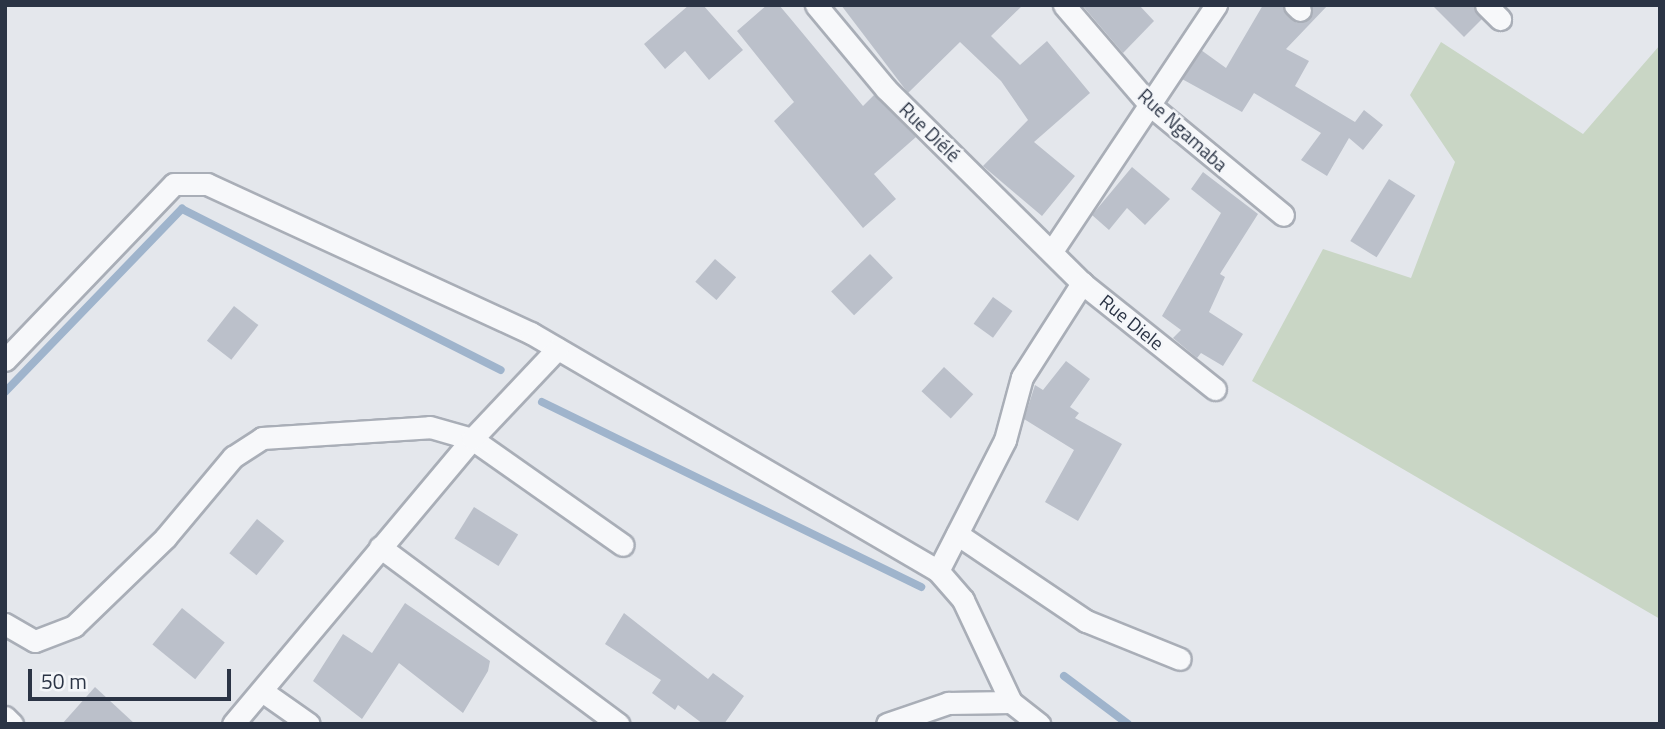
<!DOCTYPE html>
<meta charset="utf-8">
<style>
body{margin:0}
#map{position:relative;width:1665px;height:729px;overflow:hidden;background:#e4e7ec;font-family:"Titillium Web",sans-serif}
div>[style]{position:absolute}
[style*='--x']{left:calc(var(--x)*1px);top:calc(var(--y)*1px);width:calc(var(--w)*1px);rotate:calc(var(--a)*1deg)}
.green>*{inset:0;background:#c9d6c5}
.stream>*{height:8px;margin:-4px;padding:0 4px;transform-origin:4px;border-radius:4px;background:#9fb4cc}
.building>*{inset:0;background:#bbc0ca;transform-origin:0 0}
.roads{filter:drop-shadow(2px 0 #a9aeb7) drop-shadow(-2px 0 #a9aeb7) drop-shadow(0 2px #a9aeb7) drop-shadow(0 -2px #a9aeb7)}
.minor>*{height:21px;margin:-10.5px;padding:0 10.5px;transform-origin:10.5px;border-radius:10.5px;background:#f7f8fa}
span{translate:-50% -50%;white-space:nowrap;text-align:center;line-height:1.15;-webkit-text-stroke:5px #f4f6f9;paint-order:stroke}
.street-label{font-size:19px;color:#2b3445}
.frame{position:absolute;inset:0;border:7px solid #2b3445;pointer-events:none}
.scale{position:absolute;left:28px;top:669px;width:203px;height:32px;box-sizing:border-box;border:4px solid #2b3445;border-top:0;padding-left:9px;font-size:21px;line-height:24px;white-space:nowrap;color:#2b3445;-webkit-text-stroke:5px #f4f6f9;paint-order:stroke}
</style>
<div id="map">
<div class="green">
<div style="clip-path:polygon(1441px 42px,1583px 134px,1660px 45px,1660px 619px,1252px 381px,1323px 249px,1411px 278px,1455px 162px,1410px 95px)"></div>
</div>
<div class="stream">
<div style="--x:5;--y:392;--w:255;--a:-46"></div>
<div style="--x:182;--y:209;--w:357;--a:26.8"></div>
<div style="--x:542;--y:402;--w:422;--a:26"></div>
<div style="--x:1064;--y:676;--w:80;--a:36.9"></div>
</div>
<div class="building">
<div style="clip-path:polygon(689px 5px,703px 5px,743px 50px,709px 80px,685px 51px,665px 69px,644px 44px)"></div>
<div style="clip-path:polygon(767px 5px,779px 5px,790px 18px,863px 106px,874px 95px,916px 137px,874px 174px,896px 199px,863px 228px,774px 121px,794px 102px,737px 31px)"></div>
<div style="clip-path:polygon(841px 5px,1023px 5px,991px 36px,1020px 65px,1047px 41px,1090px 93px,1034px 142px,1075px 176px,1042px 216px,983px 166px,1028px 120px,1001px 81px,960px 42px,908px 93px)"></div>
<div style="clip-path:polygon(1082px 5px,1139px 5px,1154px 21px,1123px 53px)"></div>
<div style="clip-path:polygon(1263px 5px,1282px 5px,1297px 23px,1310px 19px,1312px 5px,1328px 5px,1286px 49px,1309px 61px,1295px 86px,1355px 122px,1364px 110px,1383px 125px,1363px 150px,1349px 138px,1327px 176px,1301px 160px,1321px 133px,1254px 93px,1242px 112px,1182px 79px,1201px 50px,1226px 68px)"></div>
<div style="clip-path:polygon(1432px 5px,1473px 5px,1482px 19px,1464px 37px)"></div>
<div style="clip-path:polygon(1132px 167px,1170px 199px,1145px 225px,1127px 208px,1109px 230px,1092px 215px)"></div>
<div style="clip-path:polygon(1203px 172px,1258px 214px,1220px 274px,1225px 277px,1209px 312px,1243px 334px,1223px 366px,1201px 353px,1197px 358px,1173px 338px,1181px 330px,1162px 316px,1221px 213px,1191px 189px)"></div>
<div style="left:1389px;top:179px;width:31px;height:73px;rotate:32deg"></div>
<div style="left:870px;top:254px;width:33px;height:54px;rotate:46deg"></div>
<div style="left:715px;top:259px;width:28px;height:30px;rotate:41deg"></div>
<div style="left:993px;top:297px;width:24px;height:33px;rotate:36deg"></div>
<div style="left:234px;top:306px;width:31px;height:44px;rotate:38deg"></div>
<div style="clip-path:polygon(1066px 361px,1090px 379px,1070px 407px,1079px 413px,1075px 418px,1122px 444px,1078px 521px,1045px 502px,1074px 450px,1024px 419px,1035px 385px,1043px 390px)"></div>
<div style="left:944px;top:367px;width:40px;height:33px;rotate:43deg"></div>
<div style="left:474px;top:507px;width:52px;height:37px;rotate:32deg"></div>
<div style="left:257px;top:519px;width:35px;height:44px;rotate:39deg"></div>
<div style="clip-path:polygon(405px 603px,490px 661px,488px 671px,463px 713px,399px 663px,362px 719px,313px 681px,343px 634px,372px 653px)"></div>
<div style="left:182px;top:608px;width:55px;height:47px;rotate:39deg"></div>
<div style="clip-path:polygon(624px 613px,708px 679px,713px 673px,744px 696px,724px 724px,703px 724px,678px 705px,675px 710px,652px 693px,661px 680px,605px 644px)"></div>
<div style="clip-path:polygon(95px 687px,135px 724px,62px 724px)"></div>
</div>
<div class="roads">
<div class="minor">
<div style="--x:816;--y:5;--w:109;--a:50.2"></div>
<div style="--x:886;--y:89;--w:276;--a:44.7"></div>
<div style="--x:1082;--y:283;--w:170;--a:38.6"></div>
<div style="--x:1064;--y:5;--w:133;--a:49.3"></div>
<div style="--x:1151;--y:106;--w:171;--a:39.5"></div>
<div style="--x:1295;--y:5;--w:7;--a:45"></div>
<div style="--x:1486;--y:5;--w:20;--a:45"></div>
<div style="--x:1052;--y:251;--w:296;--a:-56.3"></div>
<div style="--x:5;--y:360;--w:244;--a:-46.2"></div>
<div style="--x:174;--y:184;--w:33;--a:0"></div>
<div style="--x:207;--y:184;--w:357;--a:24.7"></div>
<div style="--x:531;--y:333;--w:471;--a:30.3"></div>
<div style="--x:938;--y:571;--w:38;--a:49"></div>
<div style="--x:963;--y:600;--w:113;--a:64.8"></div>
<div style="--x:957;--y:534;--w:156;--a:34"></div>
<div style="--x:1086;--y:621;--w:101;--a:22"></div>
<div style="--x:380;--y:547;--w:297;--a:36.6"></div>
<div style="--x:938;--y:571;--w:147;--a:-62.9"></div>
<div style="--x:1005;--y:440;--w:65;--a:-74.9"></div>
<div style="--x:1022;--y:377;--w:112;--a:-57.4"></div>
<div style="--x:5;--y:624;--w:34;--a:30"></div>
<div style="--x:35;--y:641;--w:42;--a:-21"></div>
<div style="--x:74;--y:626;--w:127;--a:-44"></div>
<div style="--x:165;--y:538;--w:106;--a:-50"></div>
<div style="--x:233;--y:457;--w:35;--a:-33"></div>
<div style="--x:262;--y:438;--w:168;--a:-3.7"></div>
<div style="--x:430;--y:427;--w:44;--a:15.9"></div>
<div style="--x:472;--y:439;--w:184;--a:35.1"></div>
<div style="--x:262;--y:691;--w:57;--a:35.1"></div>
<div style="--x:5;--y:717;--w:10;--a:45"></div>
<div style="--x:233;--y:724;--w:372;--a:-50"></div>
<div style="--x:472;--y:439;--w:124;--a:-46.6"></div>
<div style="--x:887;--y:724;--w:65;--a:-19"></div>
<div style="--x:948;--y:703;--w:63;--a:-0.9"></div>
<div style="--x:1011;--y:702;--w:36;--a:38"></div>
</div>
</div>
<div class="street-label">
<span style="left:1183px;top:130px;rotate:42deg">Rue Ngamaba</span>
<span style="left:930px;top:132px;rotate:44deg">Rue Diélé</span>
<span style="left:1132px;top:322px;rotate:39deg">Rue Diele</span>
</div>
<div class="frame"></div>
<div class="scale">50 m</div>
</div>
